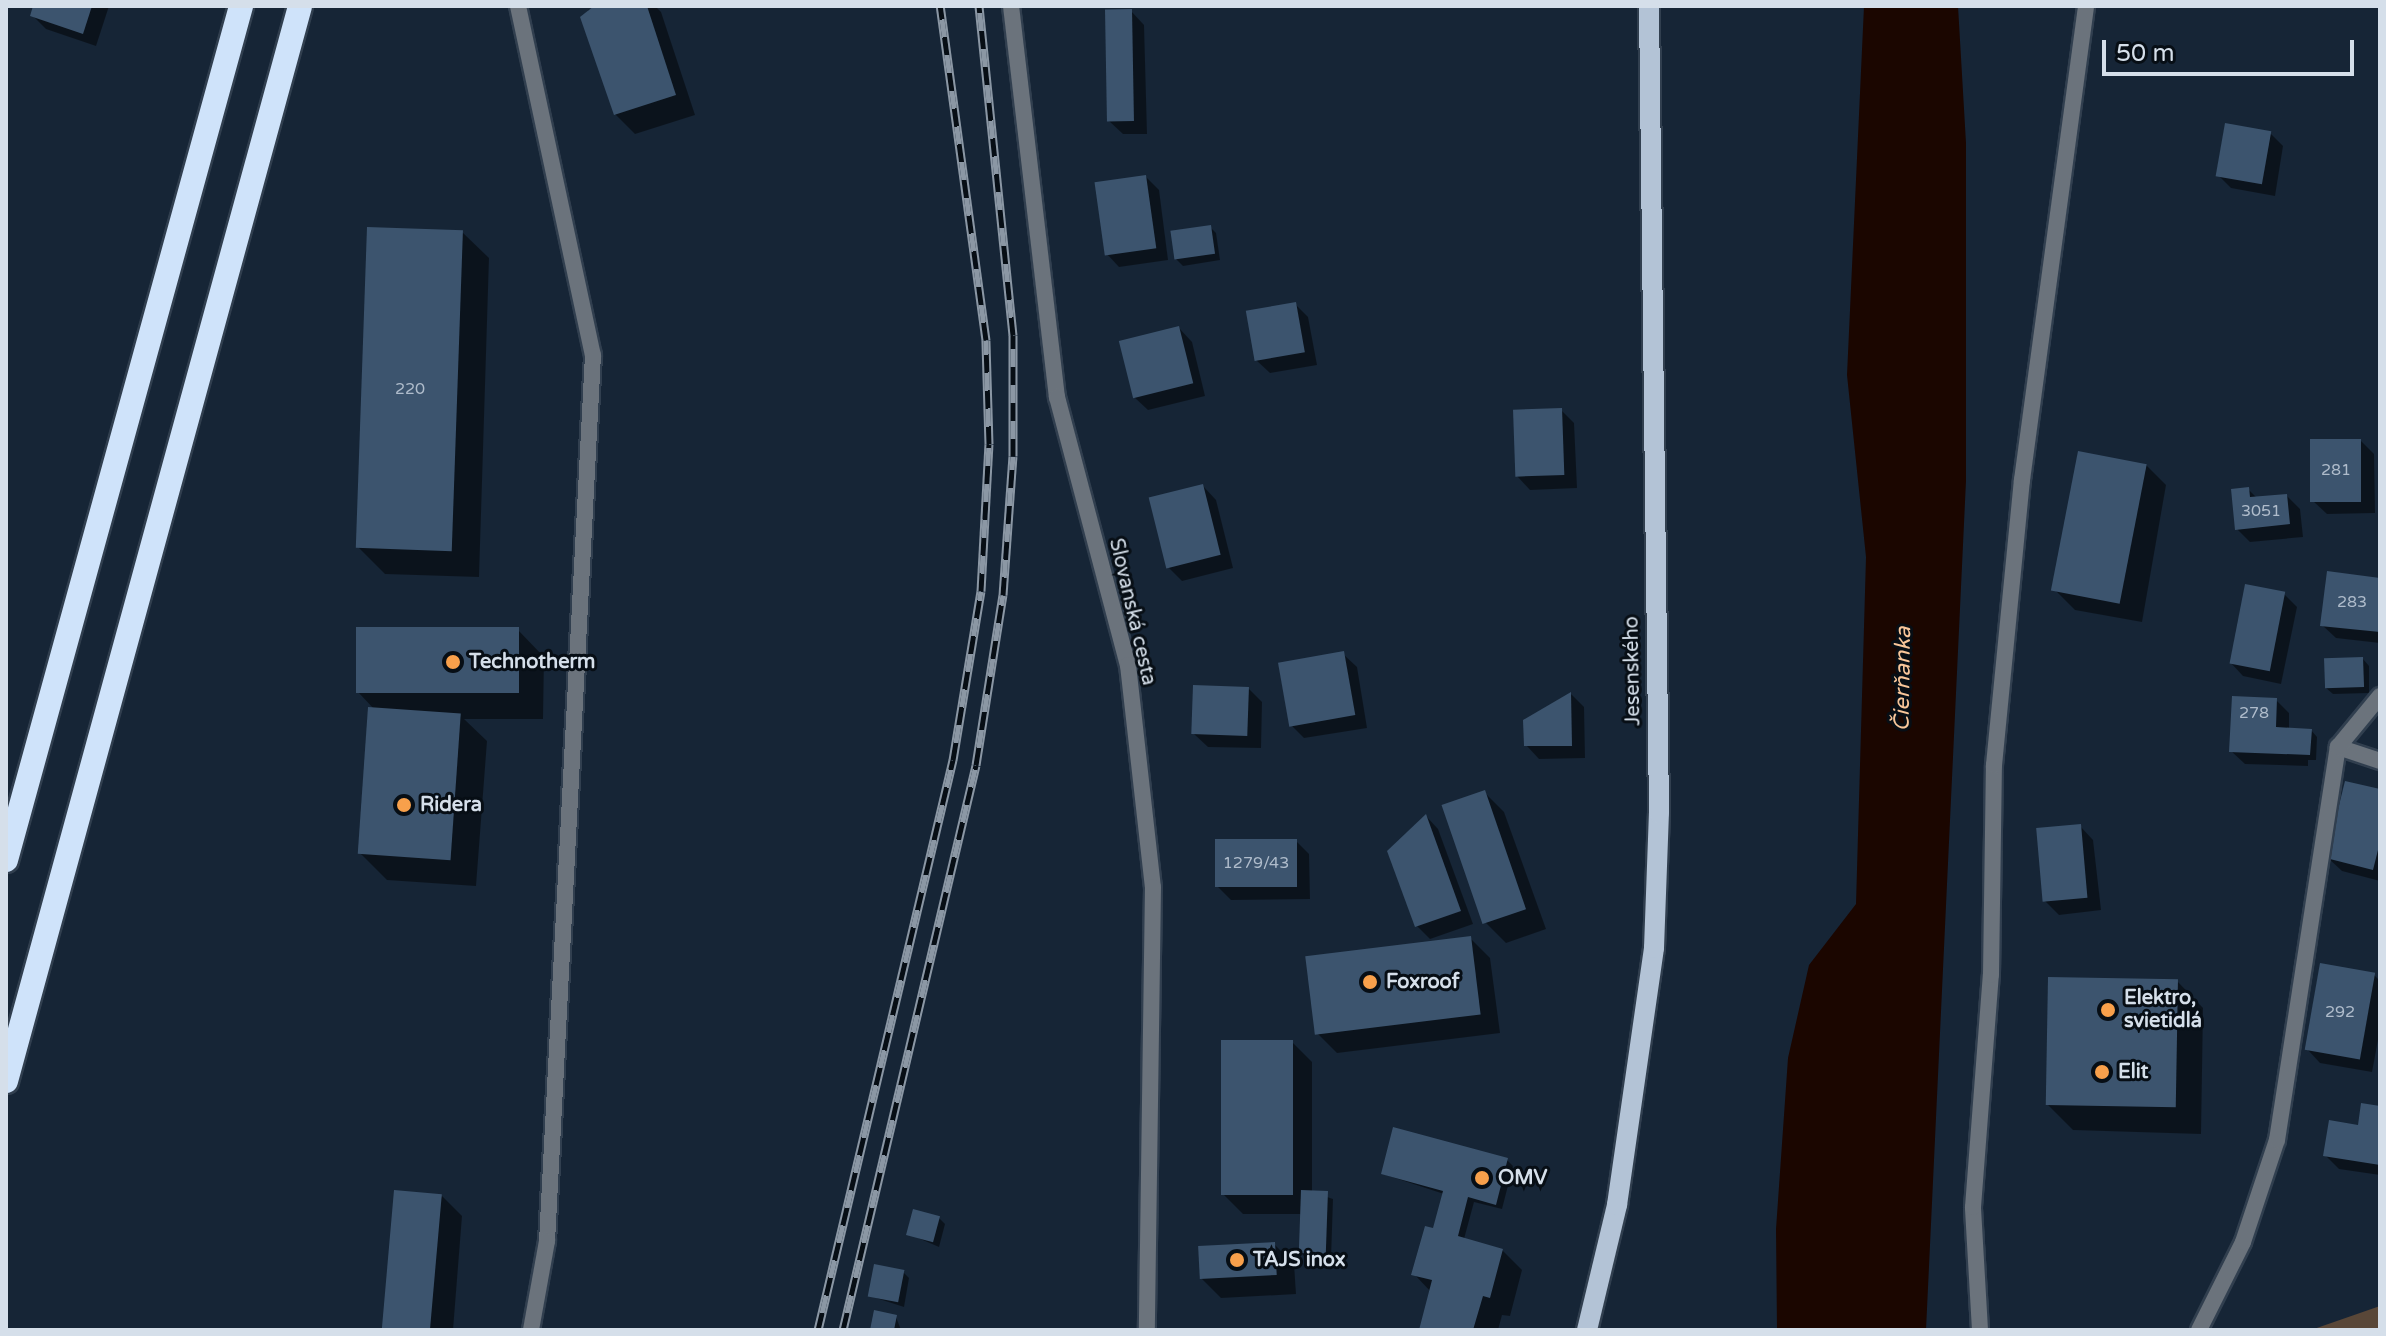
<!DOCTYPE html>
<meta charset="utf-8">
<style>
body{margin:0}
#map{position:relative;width:2386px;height:1336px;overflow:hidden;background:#162536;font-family:"Varela Round",sans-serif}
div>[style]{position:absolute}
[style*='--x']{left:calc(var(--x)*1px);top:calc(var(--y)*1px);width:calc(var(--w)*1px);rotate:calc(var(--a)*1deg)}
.green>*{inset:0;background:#594738}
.water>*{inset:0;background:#1b0600}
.shadow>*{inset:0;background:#0007}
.building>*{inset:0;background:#3c546e;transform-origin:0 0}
.roads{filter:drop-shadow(2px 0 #313f4f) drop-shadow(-2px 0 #313f4f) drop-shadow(0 2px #313f4f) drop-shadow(0 -2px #313f4f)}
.minor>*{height:16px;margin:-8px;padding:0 8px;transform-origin:8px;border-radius:8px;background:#6b737c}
.primary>*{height:20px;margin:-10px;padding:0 10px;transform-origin:10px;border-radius:10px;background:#b3c3d6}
.motorway>*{height:24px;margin:-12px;padding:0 12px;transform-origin:12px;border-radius:12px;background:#cfe3fa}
.rail>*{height:9px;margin-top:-4.5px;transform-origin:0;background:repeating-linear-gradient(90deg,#070e15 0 18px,#8b97a4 0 36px);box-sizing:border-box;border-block:2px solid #8b97a4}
.dots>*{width:22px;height:22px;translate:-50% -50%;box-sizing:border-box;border:4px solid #070e15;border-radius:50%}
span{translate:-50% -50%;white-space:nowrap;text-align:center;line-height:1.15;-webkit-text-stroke:6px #070e15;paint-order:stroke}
.number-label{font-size:16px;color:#afbccb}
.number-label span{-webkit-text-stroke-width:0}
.street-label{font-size:20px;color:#d5dfea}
.poi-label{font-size:20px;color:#d5dfea;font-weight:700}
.left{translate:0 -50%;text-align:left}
.water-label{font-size:22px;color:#f9c69a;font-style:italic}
.frame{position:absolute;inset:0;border:8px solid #d5dfea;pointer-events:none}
.scale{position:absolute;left:2102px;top:40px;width:252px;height:36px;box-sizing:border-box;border:4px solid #d5dfea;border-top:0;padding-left:10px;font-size:24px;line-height:28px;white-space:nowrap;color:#d5dfea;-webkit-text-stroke:6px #070e15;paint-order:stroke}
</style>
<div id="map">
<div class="green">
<div style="clip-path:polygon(2380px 1306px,2380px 1330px,2311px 1330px)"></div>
</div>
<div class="water">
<div style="clip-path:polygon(1864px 6px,1958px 6px,1966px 143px,1966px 481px,1926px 1330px,1777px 1330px,1776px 1229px,1788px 1058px,1809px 965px,1856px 904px,1866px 557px,1847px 375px)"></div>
</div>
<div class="shadow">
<div style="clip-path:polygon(35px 6px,109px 6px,96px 46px,46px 29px,32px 15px)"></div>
<div style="clip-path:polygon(600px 6px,655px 6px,661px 12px,695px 115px,635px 134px,615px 114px,588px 10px)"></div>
<div style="clip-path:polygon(1131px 11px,1144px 25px,1147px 134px,1123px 134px,1109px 121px)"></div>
<div style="clip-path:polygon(2270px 133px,2283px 146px,2275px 196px,2231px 188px,2218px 175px)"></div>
<div style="clip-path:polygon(1146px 177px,1159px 190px,1168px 260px,1119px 267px,1106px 253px)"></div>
<div style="clip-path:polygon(1210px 227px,1216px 233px,1220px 260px,1183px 266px,1176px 259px)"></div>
<div style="clip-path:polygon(462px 232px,489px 258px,479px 577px,385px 574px,359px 548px)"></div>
<div style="clip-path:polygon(1295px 304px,1308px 317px,1317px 365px,1270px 373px,1256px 360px)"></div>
<div style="clip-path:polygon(1179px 328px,1192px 342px,1205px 396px,1148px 410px,1134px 397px)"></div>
<div style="clip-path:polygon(1561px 410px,1574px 423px,1577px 488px,1530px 490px,1517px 476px)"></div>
<div style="clip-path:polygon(2361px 441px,2374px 454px,2375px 513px,2327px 514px,2313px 501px)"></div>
<div style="clip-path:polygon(2146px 465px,2166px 485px,2142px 622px,2075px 610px,2055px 590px)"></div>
<div style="clip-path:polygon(1203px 486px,1216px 500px,1233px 568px,1182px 581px,1169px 568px)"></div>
<div style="clip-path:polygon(2248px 489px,2258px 499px,2287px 496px,2300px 509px,2303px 537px,2250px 542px,2237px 529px)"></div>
<div style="clip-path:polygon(2380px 580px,2380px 643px,2336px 638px,2322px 625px)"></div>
<div style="clip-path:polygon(2284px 594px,2297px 607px,2281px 684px,2243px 676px,2230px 662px)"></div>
<div style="clip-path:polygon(518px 630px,544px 657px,543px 719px,464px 719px,487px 741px,476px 886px,387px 880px,360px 853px,374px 709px,358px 692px)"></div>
<div style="clip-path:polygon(1343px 654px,1357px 667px,1367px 728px,1304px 738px,1291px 725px)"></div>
<div style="clip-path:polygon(2363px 659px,2369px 666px,2369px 693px,2333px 694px,2326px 688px)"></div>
<div style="clip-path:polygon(1249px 689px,1262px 702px,1261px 748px,1208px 747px,1194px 734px)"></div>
<div style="clip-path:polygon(1571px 694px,1584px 707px,1585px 758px,1539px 759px,1526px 745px)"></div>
<div style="clip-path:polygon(2276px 700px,2289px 713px,2289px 729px,2311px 730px,2317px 737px,2316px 760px,2308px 760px,2308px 766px,2245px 764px,2231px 751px)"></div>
<div style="clip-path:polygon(2380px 791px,2380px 881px,2342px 871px,2328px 858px)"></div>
<div style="clip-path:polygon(1484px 792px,1504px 812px,1546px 929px,1506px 943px,1486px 923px)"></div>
<div style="clip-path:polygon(1426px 816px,1438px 829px,1473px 924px,1430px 939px,1417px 926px)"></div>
<div style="clip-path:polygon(2080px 826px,2093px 840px,2101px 910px,2059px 915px,2045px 901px)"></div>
<div style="clip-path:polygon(1296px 841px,1309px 854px,1310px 899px,1231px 900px,1217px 886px)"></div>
<div style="clip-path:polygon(1470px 938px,1490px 958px,1500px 1033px,1337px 1053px,1317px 1033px)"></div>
<div style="clip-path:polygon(2374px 975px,2380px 981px,2380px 1029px,2372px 1072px,2320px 1063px,2307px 1049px)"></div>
<div style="clip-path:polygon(2177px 981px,2203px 1008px,2201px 1134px,2073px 1130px,2047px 1104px)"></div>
<div style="clip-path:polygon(1292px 1042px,1312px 1062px,1312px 1192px,1333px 1199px,1331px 1259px,1306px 1258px,1300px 1252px,1302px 1214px,1243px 1214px,1223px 1194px)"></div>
<div style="clip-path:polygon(2380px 1108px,2380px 1175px,2339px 1169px,2325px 1155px)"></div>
<div style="clip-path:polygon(1507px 1160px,1513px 1166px,1502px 1209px,1474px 1202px,1464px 1239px,1502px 1250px,1522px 1270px,1510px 1316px,1502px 1315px,1498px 1330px,1422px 1330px,1431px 1292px,1414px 1274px,1440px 1232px,1444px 1194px,1383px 1174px)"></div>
<div style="clip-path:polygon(442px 1196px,462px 1216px,453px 1330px,385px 1330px)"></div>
<div style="clip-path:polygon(939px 1218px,945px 1224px,939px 1247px,909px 1234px)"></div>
<div style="clip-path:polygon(1274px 1244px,1294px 1264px,1296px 1294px,1221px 1298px,1201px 1278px)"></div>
<div style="clip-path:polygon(903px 1272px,909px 1278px,904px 1307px,870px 1296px)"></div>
<div style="clip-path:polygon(896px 1317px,901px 1330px,872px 1330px)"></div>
</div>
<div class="building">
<div style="clip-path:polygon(33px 6px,92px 6px,83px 34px,30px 16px)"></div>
<div style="clip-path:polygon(594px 6px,647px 6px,676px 95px,614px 115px,580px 17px)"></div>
<div style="left:1132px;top:9px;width:112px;height:27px;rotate:89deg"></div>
<div style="left:2225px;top:123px;width:47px;height:54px;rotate:10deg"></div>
<div style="left:1146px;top:175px;width:74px;height:52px;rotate:82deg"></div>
<div style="left:1211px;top:225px;width:29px;height:41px;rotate:82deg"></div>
<div style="left:367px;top:227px;width:96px;height:321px;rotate:2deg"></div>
<div style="left:1296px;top:302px;width:51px;height:51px;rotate:80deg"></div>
<div style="left:1179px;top:326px;width:59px;height:62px;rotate:76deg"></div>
<div style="left:1562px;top:408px;width:67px;height:49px;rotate:88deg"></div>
<div style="left:2310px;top:439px;width:51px;height:63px"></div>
<div style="left:2078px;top:451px;width:70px;height:142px;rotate:11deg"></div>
<div style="left:1203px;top:484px;width:73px;height:56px;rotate:76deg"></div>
<div style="clip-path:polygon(2249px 487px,2250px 497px,2287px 494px,2290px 524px,2235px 530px,2231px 489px)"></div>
<div style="clip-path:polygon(2327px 571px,2380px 578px,2380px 632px,2320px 626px)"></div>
<div style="left:2245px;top:584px;width:41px;height:81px;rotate:11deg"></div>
<div style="left:356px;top:627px;width:163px;height:66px"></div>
<div style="left:1344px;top:651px;width:65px;height:67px;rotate:80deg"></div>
<div style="left:2363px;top:657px;width:30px;height:39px;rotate:88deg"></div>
<div style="left:1193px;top:685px;width:56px;height:49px;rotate:2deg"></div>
<div style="clip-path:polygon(1571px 692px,1572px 746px,1524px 746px,1523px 720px)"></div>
<div style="clip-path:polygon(2232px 696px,2277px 698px,2276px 727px,2312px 729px,2310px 755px,2229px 752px)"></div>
<div style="left:368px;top:707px;width:93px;height:147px;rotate:4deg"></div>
<div style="clip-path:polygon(2345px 781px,2380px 789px,2380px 842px,2373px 870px,2326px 858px)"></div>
<div style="left:1485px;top:790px;width:126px;height:46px;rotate:71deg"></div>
<div style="clip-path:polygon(1426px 814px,1461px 911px,1415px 927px,1387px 851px)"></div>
<div style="left:2081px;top:824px;width:74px;height:45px;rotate:85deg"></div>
<div style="left:1215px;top:839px;width:82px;height:48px"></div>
<div style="left:1471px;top:936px;width:79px;height:167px;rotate:83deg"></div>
<div style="left:2320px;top:963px;width:56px;height:88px;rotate:10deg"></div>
<div style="left:2048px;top:977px;width:130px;height:128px;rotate:1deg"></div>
<div style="left:1221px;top:1040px;width:72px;height:155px"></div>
<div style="clip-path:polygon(2361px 1103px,2380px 1106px,2380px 1165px,2323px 1156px,2329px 1120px,2358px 1125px)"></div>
<div style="clip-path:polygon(1393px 1127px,1508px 1158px,1496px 1205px,1468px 1197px,1458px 1236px,1503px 1249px,1490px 1298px,1483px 1296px,1473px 1330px,1419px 1330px,1432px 1280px,1411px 1275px,1425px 1226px,1433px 1228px,1443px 1191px,1381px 1174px)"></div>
<div style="left:394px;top:1190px;width:48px;height:140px;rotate:5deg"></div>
<div style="left:1301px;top:1190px;width:27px;height:63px;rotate:2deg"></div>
<div style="left:913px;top:1209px;width:28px;height:27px;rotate:15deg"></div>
<div style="left:1275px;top:1242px;width:33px;height:77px;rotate:87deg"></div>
<div style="left:874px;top:1264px;width:31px;height:33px;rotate:11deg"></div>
<div style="clip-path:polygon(874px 1310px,897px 1315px,894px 1330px,870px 1330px)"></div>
</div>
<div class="roads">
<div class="minor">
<div style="--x:518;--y:6;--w:357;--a:77.9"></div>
<div style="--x:593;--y:355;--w:887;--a:92.97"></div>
<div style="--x:547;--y:1241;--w:90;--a:100.2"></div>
<div style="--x:1011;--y:6;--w:394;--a:83.3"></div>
<div style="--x:1057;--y:397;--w:277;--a:75.2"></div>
<div style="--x:1128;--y:665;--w:223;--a:83.6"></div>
<div style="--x:1153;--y:887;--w:443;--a:90.8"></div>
<div style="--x:2338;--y:747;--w:44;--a:18.4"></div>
<div style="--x:1980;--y:1330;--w:123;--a:-93.3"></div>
<div style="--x:1973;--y:1207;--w:233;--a:-85.6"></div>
<div style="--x:1991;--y:975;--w:210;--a:-89.2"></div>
<div style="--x:1994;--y:765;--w:286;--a:-84.4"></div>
<div style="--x:2022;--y:480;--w:478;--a:-82.3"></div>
<div style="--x:2199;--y:1330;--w:98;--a:-63.4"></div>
<div style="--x:2243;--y:1242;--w:108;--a:-71.6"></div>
<div style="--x:2277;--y:1140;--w:398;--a:-81.2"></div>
<div style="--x:2338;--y:747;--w:66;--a:-50.5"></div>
</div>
<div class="primary">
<div style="--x:1587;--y:1330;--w:129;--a:-76.5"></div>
<div style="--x:1617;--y:1205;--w:260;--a:-81.8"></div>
<div style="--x:1654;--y:948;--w:135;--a:-87.9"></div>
<div style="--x:1659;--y:813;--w:807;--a:-90.71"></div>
</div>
<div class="motorway">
<div style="--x:6;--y:860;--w:886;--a:-74.61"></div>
<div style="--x:6;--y:1081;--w:1114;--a:-74.7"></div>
</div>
</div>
<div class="rail">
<div style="--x:818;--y:1330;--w:586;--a:-76.68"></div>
<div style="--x:953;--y:760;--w:171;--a:-80.6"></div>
<div style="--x:981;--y:591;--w:147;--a:-86.9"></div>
<div style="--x:989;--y:444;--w:104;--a:-91.7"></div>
<div style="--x:986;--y:340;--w:337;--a:-97.8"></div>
<div style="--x:843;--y:1330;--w:580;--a:-76.75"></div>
<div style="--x:976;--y:765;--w:172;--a:-81"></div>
<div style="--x:1003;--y:595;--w:139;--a:-85.9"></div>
<div style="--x:1013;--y:456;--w:121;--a:-90"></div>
<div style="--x:1013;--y:335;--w:331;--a:-95.9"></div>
</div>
<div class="dots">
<div style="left:453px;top:662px;background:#f8a04b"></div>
<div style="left:404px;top:805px;background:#f8a04b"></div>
<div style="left:1370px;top:982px;background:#f8a04b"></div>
<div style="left:2108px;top:1010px;background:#f8a04b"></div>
<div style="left:2102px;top:1072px;background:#f8a04b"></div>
<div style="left:1482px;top:1178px;background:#f8a04b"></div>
<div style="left:1237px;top:1260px;background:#f8a04b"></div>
</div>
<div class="number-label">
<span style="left:410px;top:389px">220</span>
<span style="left:2336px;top:470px">281</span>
<span style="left:2261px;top:511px">3051</span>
<span style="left:2352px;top:602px">283</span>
<span style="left:2254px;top:713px">278</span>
<span style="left:1256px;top:863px">1279/43</span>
<span style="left:2340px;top:1012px">292</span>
</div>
<div class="street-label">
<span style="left:1132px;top:612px;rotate:77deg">Slovanská cesta</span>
<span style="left:1633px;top:671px;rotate:-91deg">Jesenského</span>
</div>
<div class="poi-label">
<span class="left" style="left:469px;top:662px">Technotherm</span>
<span class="left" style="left:420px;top:805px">Ridera</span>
<span class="left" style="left:1386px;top:982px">Foxroof</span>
<span class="left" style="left:2124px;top:1010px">Elektro,<br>svietidlá</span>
<span class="left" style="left:2118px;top:1072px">Elit</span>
<span class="left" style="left:1498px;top:1178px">OMV</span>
<span class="left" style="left:1253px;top:1260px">TAJS inox</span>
</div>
<div class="water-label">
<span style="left:1903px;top:679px;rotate:-89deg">Čierňanka</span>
</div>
<div class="frame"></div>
<div class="scale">50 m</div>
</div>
